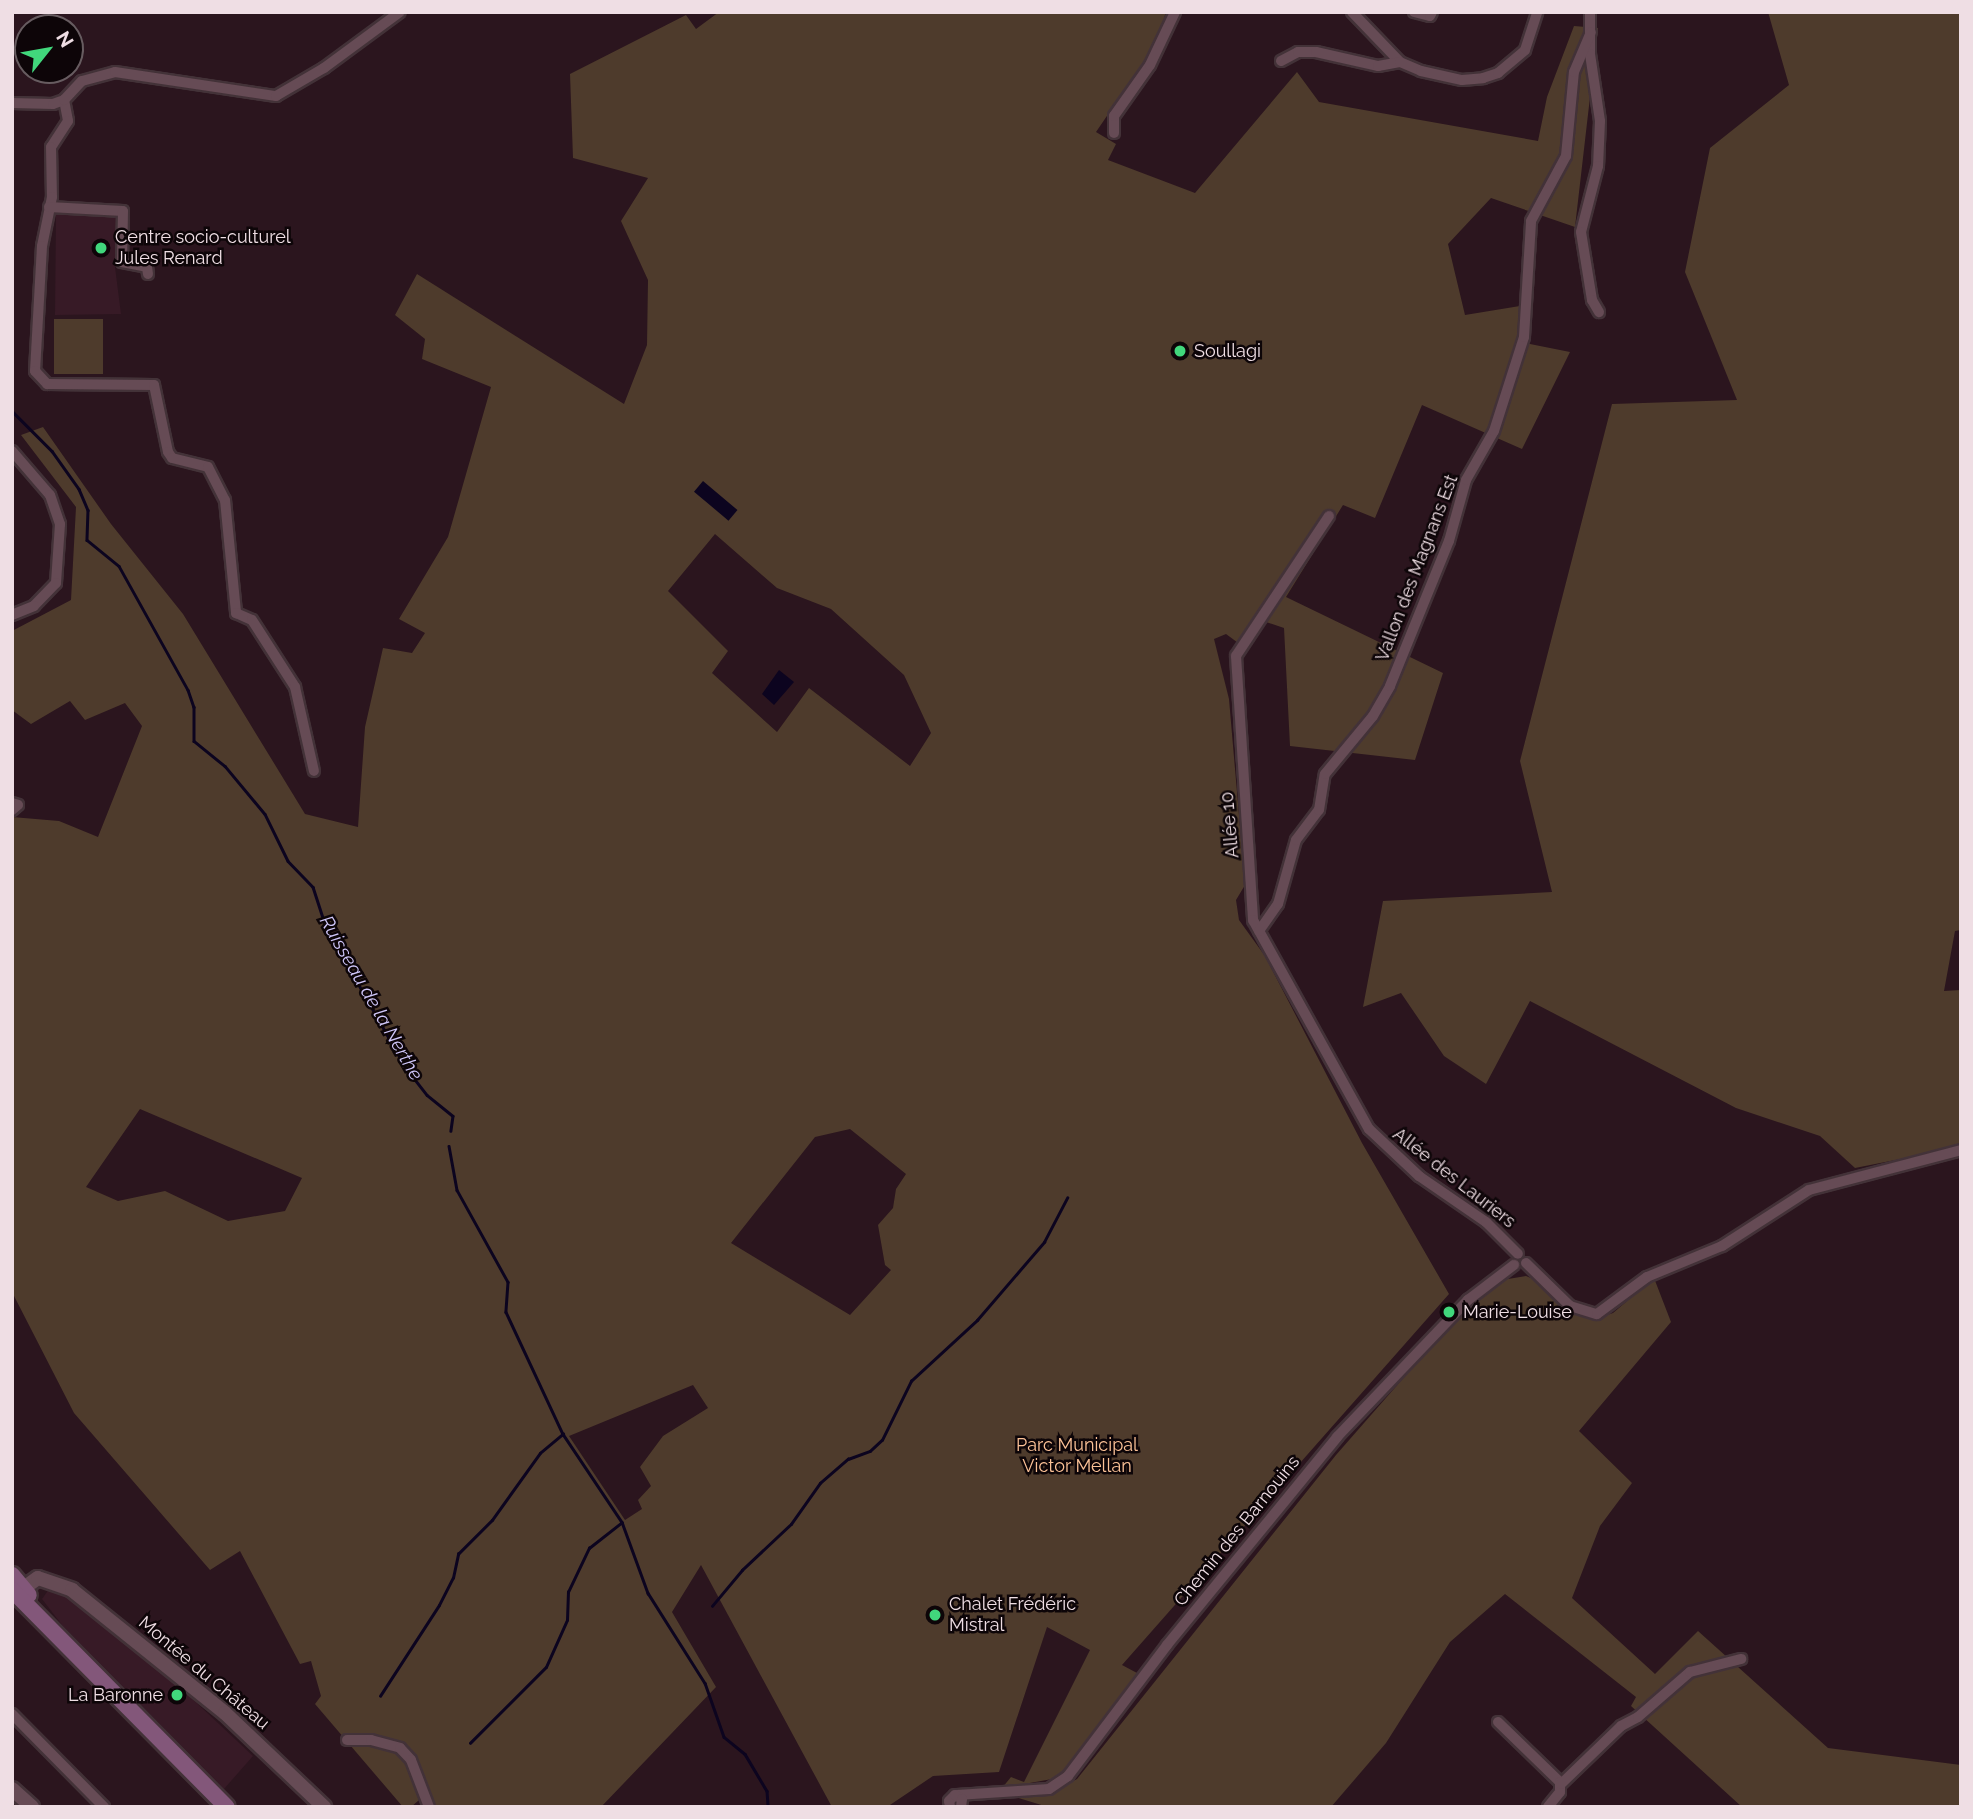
<!DOCTYPE html>
<meta charset="utf-8">
<style>
body{margin:0}
#map{position:relative;width:1973px;height:1819px;overflow:hidden;background:#2b151e;font-family:Raleway,sans-serif}
div>[style]{position:absolute}
[style*='--x']{left:calc(var(--x)*1px);top:calc(var(--y)*1px);width:calc(var(--w)*1px);rotate:calc(var(--a)*1deg)}
.built>*{inset:0;background:#371a26}
.green>*{inset:0;background:#4e3b2c;transform-origin:0 0}
.water>*{inset:0;background:#0c041f;transform-origin:0 0}
.stream>*{height:2.5px;margin:-1.25px;padding:0 1.25px;transform-origin:1.25px;border-radius:1.25px;background:#0c041f}
.roads{filter:drop-shadow(2px 0 #433238) drop-shadow(-2px 0 #433238) drop-shadow(0 2px #433238) drop-shadow(0 -2px #433238)}
.minor>*{height:10px;margin:-5px;padding:0 5px;transform-origin:5px;border-radius:5px;background:#664b55}
.tertiary>*{height:14px;margin:-7px;padding:0 7px;transform-origin:7px;border-radius:7px;background:#664b55}
.secondary>*{height:16px;margin:-8px;padding:0 8px;transform-origin:8px;border-radius:8px;background:#83577a}
.dots>*{width:19px;height:19px;translate:-50% -50%;box-sizing:border-box;border:4px solid #0d0508;border-radius:50%}
span{translate:-50% -50%;white-space:nowrap;text-align:center;line-height:1.15;-webkit-text-stroke:5px #0d0508;paint-order:stroke}
.poi-label{font-size:18px;color:#efdee4}
.left{translate:0 -50%;text-align:left}
.right{translate:-100% -50%;text-align:right}
.street-label{font-size:18px;color:#efdee4}
.park-label{font-size:18px;color:#fcc297}
.water-label{font-size:19px;color:#d0c7fa;font-style:italic}
.frame{position:absolute;inset:0;border:14px solid #efdee4;pointer-events:none}
.north{position:absolute;left:14px;top:14px;width:70px;height:70px;box-sizing:border-box;background:#0d0508;border:2px solid #675c60;border-radius:50%;rotate:59deg;font-size:19px;font-weight:700;line-height:28px;text-align:center;color:#efdee4}
.north::after{content:'';display:block;margin:auto;width:24px;height:32px;background:#41d77c;clip-path:polygon(50% 0,100% 100%,50% 72%,0 100%)}
</style>
<div id="map">
<div class="built">
<div style="clip-path:polygon(116px 212px,120px 217px,115px 267px,121px 314px,55px 315px,56px 214px)"></div>
<div style="clip-path:polygon(52px 1585px,134px 1644px,253px 1756px,224px 1789px,62px 1625px,42px 1599px)"></div>
</div>
<div class="green">
<div style="clip-path:polygon(evenodd,719px 12px,1166px 12px,1156px 44px,1096px 132px,1116px 144px,1108px 160px,1195px 193px,1297px 72px,1319px 102px,1538px 141px,1547px 97px,1574px 26px,1598px 28px,1575px 227px,1491px 198px,1448px 244px,1465px 315px,1532px 304px,1525px 343px,1570px 352px,1522px 449px,1422px 405px,1375px 518px,1343px 505px,1286px 597px,1443px 673px,1415px 760px,1290px 746px,1284px 628px,1266px 622px,1245px 648px,1226px 634px,1214px 639px,1229px 699px,1245px 885px,1236px 900px,1239px 920px,1265px 956px,1362px 1143px,1449px 1294px,1122px 1665px,1137px 1673px,1069px 1767px,1052px 1779px,1002px 1788px,1011px 1777px,1024px 1782px,1090px 1650px,1047px 1627px,999px 1772px,933px 1776px,887px 1807px,832px 1807px,701px 1565px,672px 1612px,716px 1687px,601px 1807px,437px 1807px,426px 1794px,411px 1807px,403px 1807px,315px 1704px,321px 1696px,311px 1661px,300px 1664px,240px 1551px,210px 1570px,74px 1413px,12px 1292px,12px 817px,59px 821px,98px 837px,142px 726px,125px 703px,85px 720px,70px 701px,31px 724px,12px 710px,12px 631px,71px 600px,76px 507px,21px 435px,43px 427px,111px 524px,183px 614px,305px 814px,358px 827px,365px 727px,383px 648px,412px 653px,425px 633px,399px 619px,448px 537px,491px 387px,422px 359px,425px 339px,395px 315px,417px 274px,624px 404px,647px 345px,648px 280px,621px 221px,648px 178px,573px 158px,570px 74px,686px 15px,696px 29px,719px 12px,715px 534px,777px 588px,831px 609px,904px 675px,931px 733px,910px 766px,809px 688px,777px 732px,712px 673px,728px 651px,668px 591px,715px 534px,719px 12px,140px 1109px,302px 1178px,285px 1211px,228px 1221px,165px 1191px,118px 1201px,86px 1187px,140px 1109px,719px 12px,850px 1129px,906px 1174px,896px 1189px,893px 1208px,878px 1225px,885px 1265px,891px 1270px,850px 1315px,731px 1243px,815px 1137px,850px 1129px,719px 12px,693px 1385px,708px 1408px,663px 1436px,640px 1467px,651px 1486px,638px 1500px,642px 1509px,625px 1520px,569px 1436px,693px 1385px)"></div>
<div style="clip-path:polygon(1768px 12px,1961px 12px,1961px 930px,1955px 931px,1944px 991px,1961px 990px,1961px 1147px,1855px 1168px,1820px 1136px,1736px 1108px,1530px 1001px,1486px 1084px,1444px 1056px,1401px 993px,1363px 1007px,1383px 901px,1552px 892px,1520px 761px,1612px 404px,1737px 400px,1685px 272px,1710px 148px,1789px 85px)"></div>
<div style="left:54px;top:319px;width:49px;height:55px"></div>
<div style="clip-path:polygon(1526px 1276px,1538px 1281px,1572px 1314px,1595px 1319px,1613px 1313px,1654px 1278px,1671px 1322px,1579px 1431px,1632px 1483px,1600px 1526px,1572px 1598px,1655px 1674px,1698px 1631px,1828px 1748px,1961px 1765px,1961px 1807px,1742px 1807px,1631px 1706px,1636px 1697px,1505px 1594px,1450px 1642px,1386px 1743px,1331px 1807px,1048px 1807px,1015px 1797px,1049px 1794px,1077px 1779px,1336px 1455px,1441px 1335px,1502px 1280px)"></div>
</div>
<div class="water">
<div style="left:703px;top:481px;width:45px;height:14px;rotate:40deg"></div>
<div style="clip-path:polygon(779px 670px,794px 682px,774px 705px,762px 694px)"></div>
</div>
<div class="stream">
<div style="--x:12;--y:411;--w:57;--a:45"></div>
<div style="--x:52;--y:451;--w:47;--a:54.6"></div>
<div style="--x:79;--y:489;--w:23;--a:67"></div>
<div style="--x:88;--y:510;--w:30;--a:92"></div>
<div style="--x:87;--y:540;--w:41;--a:39.1"></div>
<div style="--x:119;--y:566;--w:142;--a:60.9"></div>
<div style="--x:188;--y:690;--w:18;--a:71"></div>
<div style="--x:194;--y:707;--w:34;--a:90"></div>
<div style="--x:194;--y:741;--w:40;--a:39"></div>
<div style="--x:225;--y:766;--w:62;--a:50.2"></div>
<div style="--x:265;--y:814;--w:52;--a:63.9"></div>
<div style="--x:288;--y:861;--w:36;--a:46"></div>
<div style="--x:313;--y:887;--w:42;--a:72"></div>
<div style="--x:326;--y:927;--w:162;--a:60.4"></div>
<div style="--x:406;--y:1068;--w:34;--a:52"></div>
<div style="--x:427;--y:1095;--w:33;--a:39"></div>
<div style="--x:453;--y:1116;--w:15;--a:98"></div>
<div style="--x:449;--y:1146;--w:45;--a:79.7"></div>
<div style="--x:457;--y:1190;--w:105;--a:61"></div>
<div style="--x:508;--y:1282;--w:30;--a:94"></div>
<div style="--x:506;--y:1312;--w:135;--a:65"></div>
<div style="--x:563;--y:1434;--w:106;--a:56.2"></div>
<div style="--x:622;--y:1522;--w:76;--a:69.9"></div>
<div style="--x:648;--y:1593;--w:107;--a:57.7"></div>
<div style="--x:705;--y:1683;--w:57;--a:70.6"></div>
<div style="--x:724;--y:1737;--w:27;--a:39"></div>
<div style="--x:745;--y:1754;--w:43;--a:59.3"></div>
<div style="--x:767;--y:1791;--w:16;--a:86"></div>
<div style="--x:712;--y:1606;--w:47;--a:-50.2"></div>
<div style="--x:742;--y:1570;--w:67;--a:-43.2"></div>
<div style="--x:791;--y:1524;--w:50;--a:-54.7"></div>
<div style="--x:820;--y:1483;--w:37;--a:-41"></div>
<div style="--x:848;--y:1459;--w:23;--a:-20"></div>
<div style="--x:870;--y:1451;--w:16;--a:-43"></div>
<div style="--x:882;--y:1440;--w:66;--a:-63.8"></div>
<div style="--x:911;--y:1381;--w:90;--a:-42.7"></div>
<div style="--x:977;--y:1320;--w:103;--a:-49.3"></div>
<div style="--x:1044;--y:1242;--w:50;--a:-62.4"></div>
<div style="--x:380;--y:1696;--w:108;--a:-57"></div>
<div style="--x:439;--y:1605;--w:30;--a:-63"></div>
<div style="--x:453;--y:1578;--w:25;--a:-78"></div>
<div style="--x:458;--y:1554;--w:48;--a:-45"></div>
<div style="--x:492;--y:1520;--w:82;--a:-54.4"></div>
<div style="--x:540;--y:1453;--w:30;--a:-40"></div>
<div style="--x:470;--y:1743;--w:107;--a:-45"></div>
<div style="--x:546;--y:1667;--w:51;--a:-65.9"></div>
<div style="--x:567;--y:1620;--w:28;--a:-88"></div>
<div style="--x:568;--y:1592;--w:49;--a:-64.5"></div>
<div style="--x:589;--y:1548;--w:41;--a:-38"></div>
</div>
<div class="roads">
<div class="minor">
<div style="--x:1352;--y:12;--w:69;--a:46.2"></div>
<div style="--x:1414;--y:12;--w:16;--a:14"></div>
<div style="--x:1430;--y:16;--w:4;--a:-63"></div>
<div style="--x:1590;--y:12;--w:42;--a:90"></div>
<div style="--x:1590;--y:54;--w:68;--a:81.5"></div>
<div style="--x:1600;--y:121;--w:45;--a:92.5"></div>
<div style="--x:1598;--y:166;--w:68;--a:104.4"></div>
<div style="--x:1581;--y:232;--w:69;--a:80.8"></div>
<div style="--x:1592;--y:300;--w:14;--a:60"></div>
<div style="--x:1281;--y:61;--w:19;--a:-28"></div>
<div style="--x:1298;--y:52;--w:18;--a:0"></div>
<div style="--x:1316;--y:52;--w:64;--a:12.7"></div>
<div style="--x:1378;--y:66;--w:22;--a:-10"></div>
<div style="--x:1400;--y:62;--w:23;--a:23"></div>
<div style="--x:1421;--y:71;--w:42;--a:12.4"></div>
<div style="--x:1462;--y:80;--w:21;--a:-5"></div>
<div style="--x:1483;--y:78;--w:16;--a:-18"></div>
<div style="--x:1498;--y:73;--w:35;--a:-40"></div>
<div style="--x:1525;--y:50;--w:40;--a:-72"></div>
<div style="--x:64;--y:100;--w:21;--a:79"></div>
<div style="--x:68;--y:121;--w:31;--a:123"></div>
<div style="--x:51;--y:147;--w:50;--a:88.9"></div>
<div style="--x:52;--y:197;--w:50;--a:101.5"></div>
<div style="--x:42;--y:246;--w:125;--a:93.2"></div>
<div style="--x:35;--y:371;--w:18;--a:47"></div>
<div style="--x:47;--y:384;--w:107;--a:0.5"></div>
<div style="--x:154;--y:385;--w:68;--a:78.2"></div>
<div style="--x:168;--y:452;--w:7;--a:56"></div>
<div style="--x:172;--y:458;--w:37;--a:14"></div>
<div style="--x:208;--y:467;--w:37;--a:63"></div>
<div style="--x:225;--y:500;--w:114;--a:84.4"></div>
<div style="--x:236;--y:613;--w:17;--a:24"></div>
<div style="--x:252;--y:620;--w:80;--a:57.3"></div>
<div style="--x:295;--y:687;--w:86;--a:77.3"></div>
<div style="--x:12;--y:103;--w:41;--a:1.4"></div>
<div style="--x:53;--y:104;--w:12;--a:-20"></div>
<div style="--x:64;--y:100;--w:26;--a:-47"></div>
<div style="--x:82;--y:81;--w:34;--a:-15"></div>
<div style="--x:115;--y:72;--w:163;--a:8.5"></div>
<div style="--x:276;--y:96;--w:56;--a:-30.3"></div>
<div style="--x:324;--y:68;--w:94;--a:-36.4"></div>
<div style="--x:1114;--y:133;--w:17;--a:-90"></div>
<div style="--x:1114;--y:116;--w:62;--a:-54.8"></div>
<div style="--x:1150;--y:65;--w:59;--a:-64.7"></div>
<div style="--x:49;--y:207;--w:74;--a:3.1"></div>
<div style="--x:123;--y:211;--w:51;--a:91.1"></div>
<div style="--x:122;--y:262;--w:25;--a:11"></div>
<div style="--x:147;--y:267;--w:7;--a:82"></div>
<div style="--x:12;--y:451;--w:58;--a:49.2"></div>
<div style="--x:50;--y:495;--w:31;--a:71"></div>
<div style="--x:60;--y:524;--w:59;--a:93.9"></div>
<div style="--x:56;--y:583;--w:32;--a:134"></div>
<div style="--x:34;--y:606;--w:24;--a:158"></div>
<div style="--x:1329;--y:516;--w:168;--a:123.6"></div>
<div style="--x:1236;--y:656;--w:265;--a:86.3"></div>
<div style="--x:1253;--y:920;--w:239;--a:61"></div>
<div style="--x:1369;--y:1129;--w:69;--a:43.2"></div>
<div style="--x:1419;--y:1176;--w:81;--a:34.5"></div>
<div style="--x:1486;--y:1222;--w:45;--a:45"></div>
<div style="--x:12;--y:803;--w:6;--a:18"></div>
<div style="--x:18;--y:805;--w:8;--a:140"></div>
<div style="--x:1259;--y:931;--w:33;--a:-55"></div>
<div style="--x:1278;--y:904;--w:66;--a:-74.3"></div>
<div style="--x:1296;--y:840;--w:38;--a:-53"></div>
<div style="--x:1319;--y:810;--w:36;--a:-81"></div>
<div style="--x:1325;--y:774;--w:75;--a:-50.4"></div>
<div style="--x:1373;--y:716;--w:34;--a:-60"></div>
<div style="--x:1390;--y:686;--w:157;--a:-67.9"></div>
<div style="--x:1449;--y:541;--w:63;--a:-74.4"></div>
<div style="--x:1466;--y:480;--w:56;--a:-60.3"></div>
<div style="--x:1494;--y:431;--w:99;--a:-72.3"></div>
<div style="--x:1524;--y:337;--w:116;--a:-86.5"></div>
<div style="--x:1531;--y:221;--w:74;--a:-61.7"></div>
<div style="--x:1566;--y:156;--w:84;--a:-84.6"></div>
<div style="--x:1574;--y:72;--w:43;--a:-67"></div>
<div style="--x:1526;--y:1263;--w:62;--a:44.3"></div>
<div style="--x:1570;--y:1306;--w:28;--a:17"></div>
<div style="--x:1597;--y:1314;--w:62;--a:-36.5"></div>
<div style="--x:1647;--y:1277;--w:81;--a:-22.5"></div>
<div style="--x:1722;--y:1246;--w:103;--a:-32.8"></div>
<div style="--x:1809;--y:1190;--w:157;--a:-14.7"></div>
<div style="--x:12;--y:1714;--w:131;--a:45.3"></div>
<div style="--x:1498;--y:1722;--w:86;--a:44.1"></div>
<div style="--x:1560;--y:1782;--w:10;--a:90"></div>
<div style="--x:1560;--y:1792;--w:19;--a:129"></div>
<div style="--x:347;--y:1740;--w:24;--a:0"></div>
<div style="--x:371;--y:1740;--w:30;--a:15"></div>
<div style="--x:400;--y:1748;--w:16;--a:47"></div>
<div style="--x:411;--y:1760;--w:50;--a:69"></div>
<div style="--x:1561;--y:1784;--w:83;--a:-44"></div>
<div style="--x:1621;--y:1726;--w:19;--a:-28"></div>
<div style="--x:1638;--y:1717;--w:69;--a:-40.9"></div>
<div style="--x:1690;--y:1672;--w:53;--a:-14.3"></div>
<div style="--x:957;--y:1795;--w:92;--a:-3.7"></div>
<div style="--x:1049;--y:1789;--w:23;--a:-34"></div>
<div style="--x:1068;--y:1776;--w:164;--a:-52.9"></div>
<div style="--x:1167;--y:1645;--w:269;--a:-50.7"></div>
<div style="--x:1337;--y:1437;--w:190;--a:-46.3"></div>
<div style="--x:1468;--y:1300;--w:58;--a:-37.3"></div>
<div style="--x:950;--y:1807;--w:6;--a:-99"></div>
<div style="--x:949;--y:1801;--w:8;--a:-45"></div>
<div style="--x:955;--y:1795;--w:8;--a:30"></div>
<div style="--x:962;--y:1799;--w:8;--a:97"></div>
</div>
<div class="tertiary">
<div style="--x:26;--y:1599;--w:11;--a:-100"></div>
<div style="--x:24;--y:1588;--w:17;--a:-36"></div>
<div style="--x:38;--y:1578;--w:36;--a:19"></div>
<div style="--x:72;--y:1590;--w:196;--a:38.8"></div>
<div style="--x:225;--y:1713;--w:137;--a:43.5"></div>
<div style="--x:12;--y:1789;--w:27;--a:42"></div>
</div>
<div class="secondary">
<div style="--x:12;--y:1575;--w:26;--a:50"></div>
<div style="--x:12;--y:1590;--w:305;--a:45.3"></div>
</div>
</div>
<div class="dots">
<div style="left:101px;top:248px;background:#41d77c"></div>
<div style="left:1180px;top:351px;background:#41d77c"></div>
<div style="left:1449px;top:1312px;background:#41d77c"></div>
<div style="left:935px;top:1615px;background:#41d77c"></div>
<div style="left:177px;top:1695px;background:#41d77c"></div>
</div>
<div class="poi-label">
<span class="left" style="left:115px;top:248px">Centre socio-culturel<br>Jules Renard</span>
<span class="left" style="left:1194px;top:351px">Soullagi</span>
<span class="left" style="left:1463px;top:1312px">Marie-Louise</span>
<span class="left" style="left:949px;top:1615px">Chalet Frédéric<br>Mistral</span>
<span class="right" style="left:163px;top:1695px">La Baronne</span>
</div>
<div class="street-label">
<span style="left:1417px;top:568px;rotate:-69deg">Vallon des Magnans Est</span>
<span style="left:1230px;top:825px;rotate:-95deg">Allée 10</span>
<span style="left:1454px;top:1178px;rotate:38deg">Allée des Lauriers</span>
<span style="left:1237px;top:1531px;rotate:-51deg">Chemin des Barnouins</span>
<span style="left:204px;top:1673px;rotate:40deg">Montée du Château</span>
</div>
<div class="park-label">
<span style="left:1077px;top:1456px">Parc Municipal<br>Victor Mellan</span>
</div>
<div class="water-label">
<span style="left:371px;top:998px;rotate:60deg">Ruisseau de la Nerthe</span>
</div>
<div class="frame"></div>
<div class="north">N</div>
</div>
